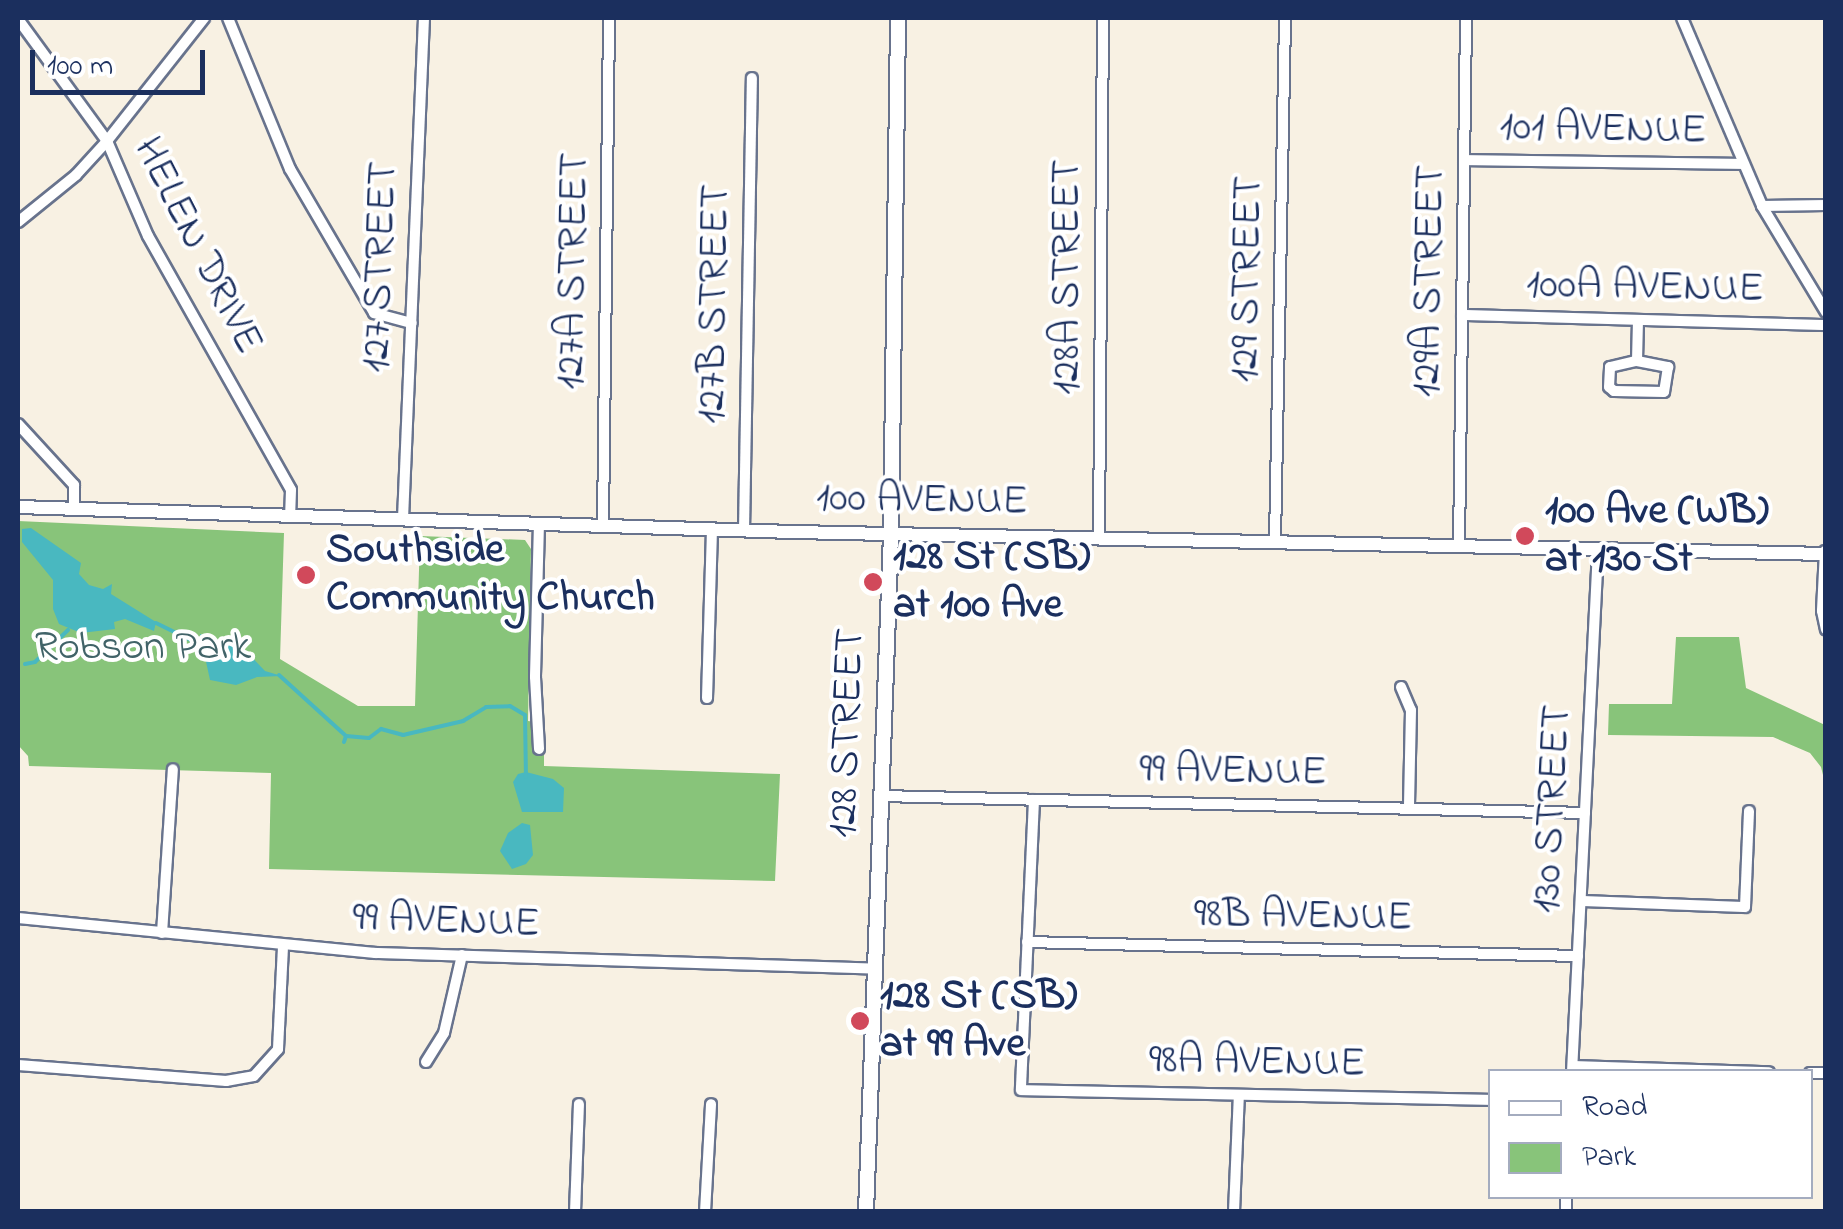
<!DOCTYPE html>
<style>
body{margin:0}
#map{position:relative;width:1843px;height:1229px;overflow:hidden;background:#f8f1e3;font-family:"Indie Flower",sans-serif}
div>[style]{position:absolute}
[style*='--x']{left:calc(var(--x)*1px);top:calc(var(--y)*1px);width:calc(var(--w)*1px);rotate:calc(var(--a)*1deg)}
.green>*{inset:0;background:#88c47a}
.water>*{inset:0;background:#49b8c0}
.stream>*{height:4px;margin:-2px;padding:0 2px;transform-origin:2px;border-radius:2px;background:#49b8c0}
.roads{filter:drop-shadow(2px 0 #68738d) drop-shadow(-2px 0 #68738d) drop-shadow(0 2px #68738d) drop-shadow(0 -2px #68738d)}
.minor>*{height:10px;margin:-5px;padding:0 5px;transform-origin:5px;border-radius:5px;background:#fff}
.tertiary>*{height:12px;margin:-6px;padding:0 6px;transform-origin:6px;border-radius:6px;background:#fff}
.secondary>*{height:14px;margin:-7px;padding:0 7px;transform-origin:7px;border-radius:7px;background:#fff}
.dots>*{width:28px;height:28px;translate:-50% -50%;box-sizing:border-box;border:5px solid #fff;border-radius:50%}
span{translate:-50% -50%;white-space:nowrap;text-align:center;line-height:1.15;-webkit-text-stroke:8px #fff;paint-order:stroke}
.street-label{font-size:42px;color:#1b2f5e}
.poi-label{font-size:42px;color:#1b2f5e;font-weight:700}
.left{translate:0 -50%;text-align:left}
.park-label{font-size:42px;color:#416368}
.frame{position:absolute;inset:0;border:20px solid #1b2f5e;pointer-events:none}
.legend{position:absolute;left:1488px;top:1069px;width:325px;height:130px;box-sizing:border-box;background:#fff;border:2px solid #a4acbf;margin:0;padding:12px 18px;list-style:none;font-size:30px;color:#1b2f5e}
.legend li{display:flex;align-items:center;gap:20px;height:50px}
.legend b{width:50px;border:2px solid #a4acbf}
.scale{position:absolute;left:30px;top:50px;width:175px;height:45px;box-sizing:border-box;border:5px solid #1b2f5e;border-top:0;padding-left:12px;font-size:30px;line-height:35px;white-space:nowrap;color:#1b2f5e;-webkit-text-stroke:8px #fff;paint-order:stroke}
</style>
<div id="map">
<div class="green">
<div style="clip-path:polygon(18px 521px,284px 533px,280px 659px,358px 706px,415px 706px,420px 536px,525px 540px,531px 549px,528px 721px,544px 723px,544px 766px,780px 774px,775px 881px,269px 869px,271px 773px,29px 766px,28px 756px,18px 745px)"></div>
<div style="clip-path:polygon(1676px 637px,1739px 637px,1746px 688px,1825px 725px,1825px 783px,1821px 767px,1810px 753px,1773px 737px,1608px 735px,1609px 704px,1672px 704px)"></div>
</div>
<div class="water">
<div style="clip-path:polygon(31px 528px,81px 563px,79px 574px,89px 585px,103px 589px,112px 584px,111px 594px,156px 622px,154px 631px,125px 619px,114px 622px,115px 629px,81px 633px,59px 624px,53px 609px,53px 580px,22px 542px,22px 529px)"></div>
<div style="clip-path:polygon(200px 634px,244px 649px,265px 671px,282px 676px,257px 677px,236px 685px,210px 680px)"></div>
<div style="clip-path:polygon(526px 772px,553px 779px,564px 788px,563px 812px,522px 812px,513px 782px,518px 774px)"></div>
<div style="clip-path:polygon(522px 823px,530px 825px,533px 855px,526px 864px,512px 869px,500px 851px,508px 833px)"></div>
</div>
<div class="stream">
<div style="--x:156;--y:623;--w:50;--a:26.1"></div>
<div style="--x:25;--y:664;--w:10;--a:-11"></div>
<div style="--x:35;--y:662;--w:46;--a:-44.1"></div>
<div style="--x:279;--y:675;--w:91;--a:42.3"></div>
<div style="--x:344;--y:742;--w:6;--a:-72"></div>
<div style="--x:346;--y:736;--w:23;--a:5"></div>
<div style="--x:369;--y:738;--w:15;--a:-37"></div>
<div style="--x:381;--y:729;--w:23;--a:15"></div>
<div style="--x:403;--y:735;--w:62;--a:-13.1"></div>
<div style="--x:463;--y:721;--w:27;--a:-31"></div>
<div style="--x:486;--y:707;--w:24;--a:-2"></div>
<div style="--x:510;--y:706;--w:17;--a:31"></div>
<div style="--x:525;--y:715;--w:62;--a:89.1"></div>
</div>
<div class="roads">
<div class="minor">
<div style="--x:228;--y:18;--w:163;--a:67.7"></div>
<div style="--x:290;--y:169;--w:167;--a:59.7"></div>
<div style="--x:374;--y:313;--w:39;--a:15"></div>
<div style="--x:1682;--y:18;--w:204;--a:66.9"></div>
<div style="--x:1762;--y:206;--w:124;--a:58.9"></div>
<div style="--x:18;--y:19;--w:151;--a:53.9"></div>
<div style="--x:107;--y:141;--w:103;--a:66.7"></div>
<div style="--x:148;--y:236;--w:291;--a:60.6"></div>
<div style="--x:291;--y:490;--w:26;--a:92"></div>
<div style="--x:1464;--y:160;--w:278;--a:0.8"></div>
<div style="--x:1762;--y:206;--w:64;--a:-0.9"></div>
<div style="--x:18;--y:222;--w:75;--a:-39"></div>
<div style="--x:76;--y:175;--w:46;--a:-47.6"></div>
<div style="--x:107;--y:141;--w:157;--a:-51.7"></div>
<div style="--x:1462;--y:315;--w:364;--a:1.6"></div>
<div style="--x:1637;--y:361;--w:32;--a:11"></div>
<div style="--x:1668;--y:367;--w:25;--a:99"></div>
<div style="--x:1664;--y:392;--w:50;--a:-178.9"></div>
<div style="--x:1614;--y:391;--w:6;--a:-141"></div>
<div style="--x:1609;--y:387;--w:20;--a:-87"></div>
<div style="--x:1610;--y:367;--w:28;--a:-13"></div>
<div style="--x:1637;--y:361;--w:40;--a:-88.6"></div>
<div style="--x:18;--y:424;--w:83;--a:47.4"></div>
<div style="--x:74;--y:485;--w:23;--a:90"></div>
<div style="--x:403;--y:519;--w:501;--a:-87.6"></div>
<div style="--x:539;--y:523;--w:154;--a:91.5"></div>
<div style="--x:535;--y:677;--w:72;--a:86.8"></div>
<div style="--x:603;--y:525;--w:507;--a:-89.32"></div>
<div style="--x:744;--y:530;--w:452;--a:-89"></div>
<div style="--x:1099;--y:537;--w:519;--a:-89.56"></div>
<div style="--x:1275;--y:541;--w:523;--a:-88.9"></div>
<div style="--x:1459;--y:546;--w:528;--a:-89.24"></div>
<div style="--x:1825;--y:551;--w:60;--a:92.9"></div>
<div style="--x:1822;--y:611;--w:19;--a:78"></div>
<div style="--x:1401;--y:687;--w:25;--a:67"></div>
<div style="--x:1411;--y:710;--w:98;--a:91.2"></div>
<div style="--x:707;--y:698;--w:169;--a:-88.3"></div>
<div style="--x:881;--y:796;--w:704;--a:1.38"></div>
<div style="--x:1034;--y:800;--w:290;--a:92.6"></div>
<div style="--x:1021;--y:1090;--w:469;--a:1.2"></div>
<div style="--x:1581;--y:901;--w:164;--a:2.1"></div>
<div style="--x:1745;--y:907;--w:96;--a:-87.6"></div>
<div style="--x:18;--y:918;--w:359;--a:5.6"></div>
<div style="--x:375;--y:953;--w:499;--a:1.8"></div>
<div style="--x:162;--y:933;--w:164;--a:-86.2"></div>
<div style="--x:1027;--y:942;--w:551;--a:1.46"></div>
<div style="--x:426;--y:1062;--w:34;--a:-58"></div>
<div style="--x:444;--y:1033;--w:80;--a:-77"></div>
<div style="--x:18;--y:1065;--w:209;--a:4.4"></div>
<div style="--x:226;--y:1081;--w:28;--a:-10"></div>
<div style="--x:254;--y:1076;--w:36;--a:-48"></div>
<div style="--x:278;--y:1049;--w:104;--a:-87.2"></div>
<div style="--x:1573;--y:1066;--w:196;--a:1.8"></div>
<div style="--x:1572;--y:1072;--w:524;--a:-87.15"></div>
<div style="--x:1810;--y:1073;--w:16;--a:0"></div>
<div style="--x:575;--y:1212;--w:108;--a:-87.9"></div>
<div style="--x:705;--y:1212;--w:108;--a:-86.8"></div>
<div style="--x:1234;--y:1212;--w:117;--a:-87.6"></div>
<div style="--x:1566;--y:1212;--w:16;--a:-90"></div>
</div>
<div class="tertiary">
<div style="--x:18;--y:507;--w:776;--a:1.85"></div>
<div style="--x:794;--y:532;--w:1032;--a:1.22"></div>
</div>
<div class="secondary">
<div style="--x:866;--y:1212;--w:678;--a:-87.89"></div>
<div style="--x:891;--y:534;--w:516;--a:-89.22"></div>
</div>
</div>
<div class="dots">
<div style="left:1525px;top:536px;background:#d1495b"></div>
<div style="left:306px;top:575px;background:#d1495b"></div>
<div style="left:873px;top:582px;background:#d1495b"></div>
<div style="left:860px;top:1021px;background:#d1495b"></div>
</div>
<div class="street-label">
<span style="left:1603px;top:130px;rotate:1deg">101 AVENUE</span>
<span style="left:197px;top:246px;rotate:63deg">HELEN DRIVE</span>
<span style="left:381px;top:267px;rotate:-88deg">127 STREET</span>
<span style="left:574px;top:271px;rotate:-89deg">127A STREET</span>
<span style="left:1068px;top:277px;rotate:-90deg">128A STREET</span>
<span style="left:1248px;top:279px;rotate:-89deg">129 STREET</span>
<span style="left:1430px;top:281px;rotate:-89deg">129A STREET</span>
<span style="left:1645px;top:288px;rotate:1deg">100A AVENUE</span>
<span style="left:715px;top:304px;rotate:-89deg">127B STREET</span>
<span style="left:922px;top:501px;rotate:1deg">100 AVENUE</span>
<span style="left:848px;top:733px;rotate:-88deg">128 STREET</span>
<span style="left:1233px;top:772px;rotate:1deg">99 AVENUE</span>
<span style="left:1553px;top:809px;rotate:-87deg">130 STREET</span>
<span style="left:1303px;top:917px;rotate:1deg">98B AVENUE</span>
<span style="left:446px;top:922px;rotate:2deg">99 AVENUE</span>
<span style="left:1257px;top:1063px;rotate:1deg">98A AVENUE</span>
</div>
<div class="poi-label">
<span class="left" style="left:1545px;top:536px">100 Ave (WB)<br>at 130 St</span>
<span class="left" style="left:326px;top:575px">Southside<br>Community Church</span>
<span class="left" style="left:893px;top:582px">128 St (SB)<br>at 100 Ave</span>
<span class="left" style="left:880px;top:1021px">128 St (SB)<br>at 99 Ave</span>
</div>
<div class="park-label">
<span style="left:143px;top:648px">Robson Park</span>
</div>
<div class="frame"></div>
<ul class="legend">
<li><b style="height:12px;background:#fff"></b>Road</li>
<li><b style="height:28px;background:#88c47a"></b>Park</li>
</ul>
<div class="scale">100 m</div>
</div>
